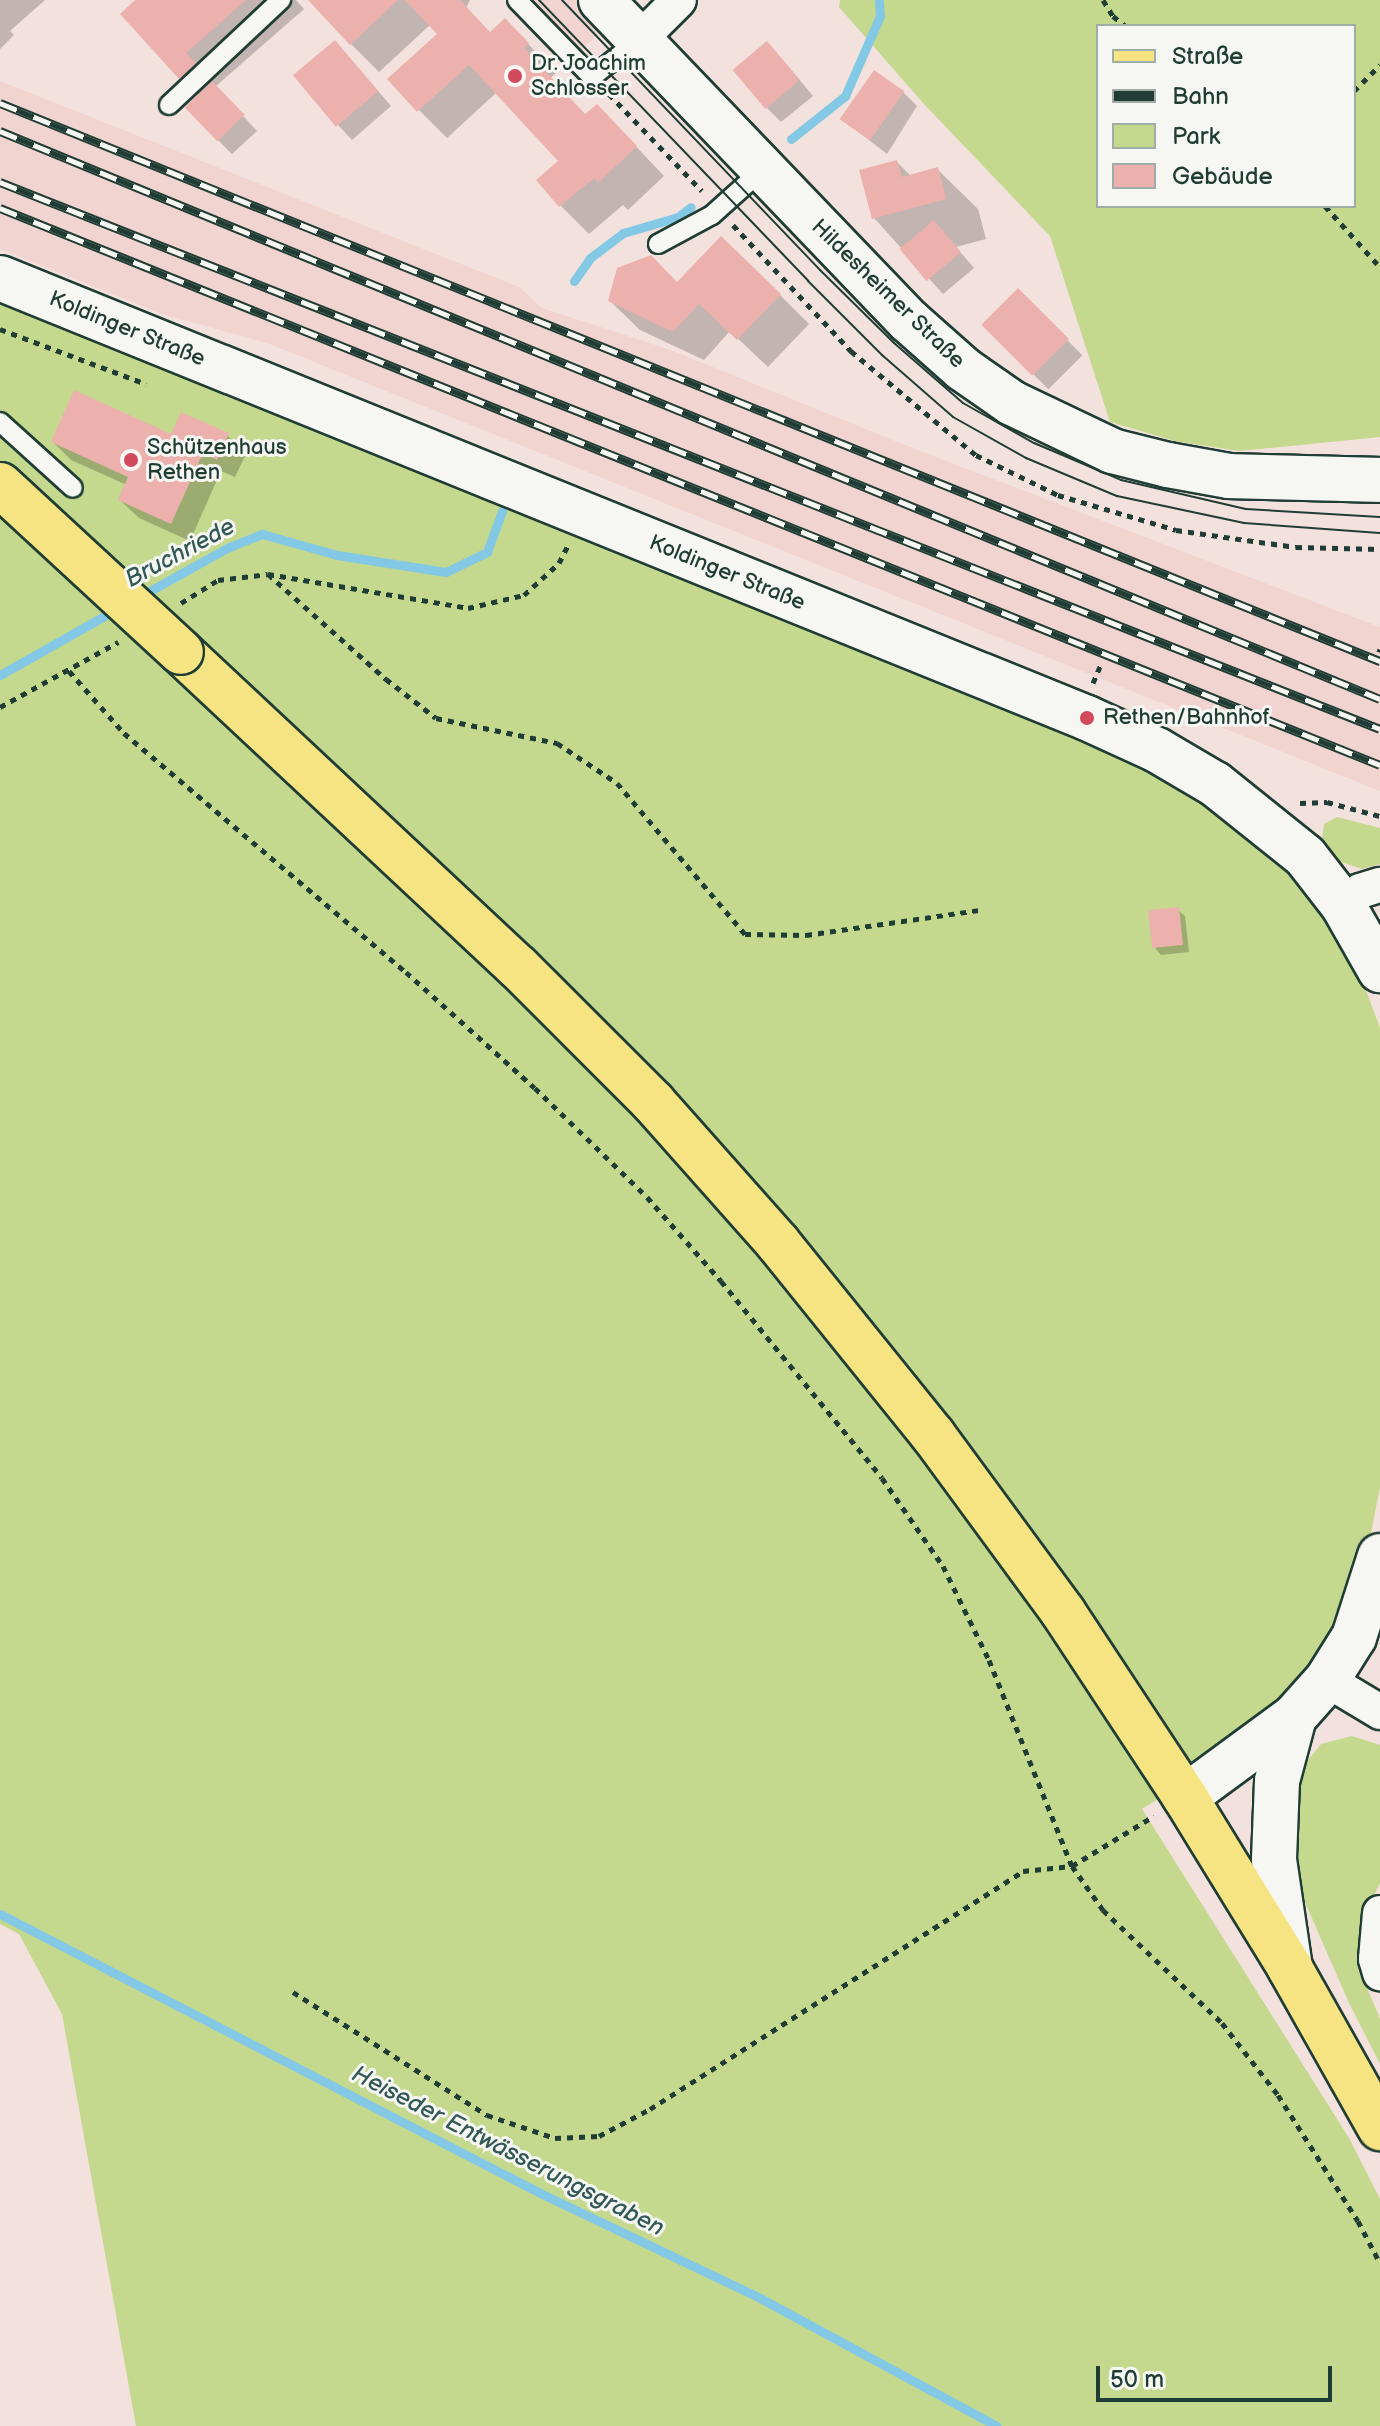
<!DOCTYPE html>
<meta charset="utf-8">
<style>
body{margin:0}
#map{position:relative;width:1380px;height:2426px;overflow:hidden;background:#f3e1dd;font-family:"Balsamiq Sans",sans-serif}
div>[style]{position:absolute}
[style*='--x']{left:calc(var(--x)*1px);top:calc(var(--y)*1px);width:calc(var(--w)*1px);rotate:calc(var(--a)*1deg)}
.built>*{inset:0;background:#f1d3cf}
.green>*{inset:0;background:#c4d88e}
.shadow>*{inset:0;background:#0003;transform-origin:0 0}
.stream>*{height:9px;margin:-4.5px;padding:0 4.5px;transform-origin:4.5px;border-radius:4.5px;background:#83c8e4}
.building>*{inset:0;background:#edb1ad;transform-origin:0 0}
.path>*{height:5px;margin-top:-2.5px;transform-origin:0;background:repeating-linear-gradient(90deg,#1f3d34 0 6px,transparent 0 12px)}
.roads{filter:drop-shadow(2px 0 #1f3d34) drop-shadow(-2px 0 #1f3d34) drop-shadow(0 2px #1f3d34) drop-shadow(0 -2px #1f3d34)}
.lane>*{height:18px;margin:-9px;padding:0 9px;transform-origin:9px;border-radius:9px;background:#f6f6f2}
.street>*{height:34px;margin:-17px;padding:0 17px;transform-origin:17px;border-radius:17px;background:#f6f6f2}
.secondary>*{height:44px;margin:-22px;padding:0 22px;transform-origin:22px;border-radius:22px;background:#f6f6f2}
.primary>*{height:44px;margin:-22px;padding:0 22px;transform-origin:22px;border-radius:22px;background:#f6e381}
.tram>*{height:2px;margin:-1px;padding:0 1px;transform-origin:1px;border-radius:1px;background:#1f3d34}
.rail>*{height:9px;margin-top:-4.5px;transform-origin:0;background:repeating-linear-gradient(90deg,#f6f6f2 0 18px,#1f3d34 0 36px);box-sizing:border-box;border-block:2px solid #1f3d34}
.bridges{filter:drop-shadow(2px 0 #1f3d34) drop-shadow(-2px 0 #1f3d34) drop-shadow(0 2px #1f3d34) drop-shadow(0 -2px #1f3d34)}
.primary-bridge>*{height:44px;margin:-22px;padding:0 22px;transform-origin:22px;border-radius:22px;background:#f6e381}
.dots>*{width:22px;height:22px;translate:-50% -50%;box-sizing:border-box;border:4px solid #f6f6f2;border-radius:50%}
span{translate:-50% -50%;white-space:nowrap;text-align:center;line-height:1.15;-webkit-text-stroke:6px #f6f6f2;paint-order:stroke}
.poi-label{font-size:22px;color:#1f3d34}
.left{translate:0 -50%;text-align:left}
.street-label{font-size:22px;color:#1f3d34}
.water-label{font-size:24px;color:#335957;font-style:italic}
.legend{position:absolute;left:1096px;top:24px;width:260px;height:184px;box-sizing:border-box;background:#f6f6f2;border:2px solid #a0aca6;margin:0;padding:10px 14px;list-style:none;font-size:24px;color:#1f3d34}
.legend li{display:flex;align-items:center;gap:16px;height:40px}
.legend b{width:40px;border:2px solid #a0aca6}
.scale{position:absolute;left:1096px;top:2366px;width:236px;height:36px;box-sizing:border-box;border:4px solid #1f3d34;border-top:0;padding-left:10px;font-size:24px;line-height:28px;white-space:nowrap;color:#1f3d34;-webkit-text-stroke:6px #f6f6f2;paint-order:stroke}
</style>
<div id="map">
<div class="built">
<div style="clip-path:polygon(532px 0,579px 0,606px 27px,581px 50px)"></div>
<div style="clip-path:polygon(0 81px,519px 287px,542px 308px,668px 349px,915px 449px,1380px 627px,1380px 791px,267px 343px,162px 314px,0 249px)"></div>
</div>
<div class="green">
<div style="clip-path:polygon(evenodd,840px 0,1380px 0,1380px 437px,1239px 451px,1175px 441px,1110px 422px,1050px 236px,924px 104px,839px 7px,840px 0,1098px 26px,1354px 26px,1354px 206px,1098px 206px,1098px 26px)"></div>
<div style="clip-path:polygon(0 302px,1114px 737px,1302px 871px,1353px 955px,1380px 1028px,1380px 1487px,1365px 1564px,1316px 1674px,1207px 1769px,1142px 1809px,1349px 2138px,1380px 2199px,1380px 2426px,136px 2426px,62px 2014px,19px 1934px,0 1924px)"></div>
<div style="clip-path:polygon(1337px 817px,1380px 828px,1380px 864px,1362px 869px,1338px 861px,1321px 845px,1324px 824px)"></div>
<div style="clip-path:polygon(1352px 1736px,1380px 1745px,1380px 1883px,1365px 1914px,1358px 1942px,1360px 1971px,1380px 2019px,1380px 2064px,1349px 2003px,1294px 1877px,1289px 1795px,1303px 1766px,1321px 1744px)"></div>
</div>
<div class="shadow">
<div style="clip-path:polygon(0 0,45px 0,10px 31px,14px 35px,0 49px)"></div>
<div style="clip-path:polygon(138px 0,296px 0,304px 9px,216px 86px,257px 131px,232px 154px,218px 140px,199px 97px,123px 14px)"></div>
<div style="clip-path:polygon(323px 0,470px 0,466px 8px,491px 34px,505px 20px,556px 73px,550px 78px,586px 116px,625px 135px,664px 176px,628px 210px,623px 205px,589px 234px,560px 205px,561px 161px,497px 92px,447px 138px,419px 110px,440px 34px,431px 24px,379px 72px,351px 44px)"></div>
<div style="clip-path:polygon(349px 57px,391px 106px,352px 140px,338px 125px)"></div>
<div style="clip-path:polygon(781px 58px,813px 96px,781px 122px,767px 108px)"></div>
<div style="clip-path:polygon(903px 92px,917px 106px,887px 154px,843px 120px)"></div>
<div style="clip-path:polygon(897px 162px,911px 176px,937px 169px,978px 209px,986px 239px,956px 247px,974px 268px,943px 294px,874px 218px)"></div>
<div style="clip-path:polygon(678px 285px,780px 295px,809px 324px,768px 367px,730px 331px,704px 360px,640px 330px,610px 301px)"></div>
<div style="left:1018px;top:291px;width:91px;height:48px;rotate:45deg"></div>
<div style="clip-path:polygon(227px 435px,246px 454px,235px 477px,221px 471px,190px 541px,139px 518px,120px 500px,127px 485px,71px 460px,53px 442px)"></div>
<div style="clip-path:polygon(1178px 910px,1185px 916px,1189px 952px,1161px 955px,1155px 948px)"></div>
</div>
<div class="stream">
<div style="--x:791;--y:139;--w:69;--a:-38.5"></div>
<div style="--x:845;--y:96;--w:87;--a:-66.4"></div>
<div style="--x:880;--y:16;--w:16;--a:-94"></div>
<div style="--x:574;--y:281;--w:28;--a:-55"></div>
<div style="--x:590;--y:258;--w:41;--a:-37.1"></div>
<div style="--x:623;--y:233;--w:57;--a:-16.2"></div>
<div style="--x:678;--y:217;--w:16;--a:-38"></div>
<div style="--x:139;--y:597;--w:101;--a:-29.1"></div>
<div style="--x:227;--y:548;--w:38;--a:-22"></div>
<div style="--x:262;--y:534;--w:78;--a:15.6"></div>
<div style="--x:337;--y:555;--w:110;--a:8.9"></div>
<div style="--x:446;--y:572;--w:46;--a:-26"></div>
<div style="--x:487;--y:552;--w:44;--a:-69.9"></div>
<div style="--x:0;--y:675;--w:132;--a:-29.5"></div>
<div style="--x:0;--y:1914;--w:608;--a:27.32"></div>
<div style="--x:540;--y:2193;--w:244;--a:25.5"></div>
<div style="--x:760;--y:2298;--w:269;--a:28.4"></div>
</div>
<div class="building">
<div style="clip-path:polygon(135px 0,246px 0,186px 53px,196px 63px,179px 79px,120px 14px)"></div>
<div style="clip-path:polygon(308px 0,398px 0,350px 45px)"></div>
<div style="clip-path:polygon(405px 0,460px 0,490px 32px,505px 18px,529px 43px,524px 48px,585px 114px,597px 104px,637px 146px,598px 183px,594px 178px,559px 207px,536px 180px,558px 161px,469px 65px,417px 112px,387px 79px,437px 34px)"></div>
<div style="left:335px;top:40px;width:67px;height:55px;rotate:50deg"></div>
<div style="left:767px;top:41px;width:51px;height:45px;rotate:50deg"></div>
<div style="left:874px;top:70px;width:37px;height:60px;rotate:35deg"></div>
<div style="left:212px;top:81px;width:47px;height:38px;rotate:46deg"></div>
<div style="clip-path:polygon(897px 160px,902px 177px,938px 167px,946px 199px,872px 219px,859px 170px)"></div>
<div style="left:934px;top:220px;width:42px;height:45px;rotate:50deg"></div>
<div style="clip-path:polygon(721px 236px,781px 294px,737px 340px,699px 304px,673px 332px,608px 301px,617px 268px,651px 255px,677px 282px)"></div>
<div style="left:1018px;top:288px;width:72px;height:52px;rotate:45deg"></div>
<div style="clip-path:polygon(74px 390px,171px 434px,181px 412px,229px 433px,217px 460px,203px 453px,171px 524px,118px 500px,128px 477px,51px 442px)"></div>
<div style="left:1179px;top:907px;width:38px;height:31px;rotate:84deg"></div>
</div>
<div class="path">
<div style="--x:1103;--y:0;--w:19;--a:58"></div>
<div style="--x:1113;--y:16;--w:16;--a:38"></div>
<div style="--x:1354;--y:91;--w:37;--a:-45"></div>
<div style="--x:609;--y:94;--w:134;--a:46.2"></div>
<div style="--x:1325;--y:206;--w:82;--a:48"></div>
<div style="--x:733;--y:225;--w:173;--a:46.9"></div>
<div style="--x:851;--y:351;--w:163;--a:39.8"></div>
<div style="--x:976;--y:455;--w:91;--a:26"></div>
<div style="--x:1058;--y:495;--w:123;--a:16.5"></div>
<div style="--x:1176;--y:530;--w:121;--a:8.1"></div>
<div style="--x:1296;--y:547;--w:84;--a:1.4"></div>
<div style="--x:0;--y:329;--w:156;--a:20.6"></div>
<div style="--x:268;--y:574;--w:158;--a:41.7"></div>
<div style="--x:386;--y:679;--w:63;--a:38"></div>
<div style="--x:436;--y:718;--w:124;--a:11.7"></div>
<div style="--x:557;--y:743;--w:72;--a:33.7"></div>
<div style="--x:617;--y:783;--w:198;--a:49.7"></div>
<div style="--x:745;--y:934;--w:61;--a:0.9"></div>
<div style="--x:806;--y:935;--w:176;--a:-8.2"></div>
<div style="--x:181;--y:603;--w:44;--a:-31.9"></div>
<div style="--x:218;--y:580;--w:50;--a:-6.8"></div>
<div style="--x:268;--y:574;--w:203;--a:9.6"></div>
<div style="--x:468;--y:608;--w:57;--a:-13.1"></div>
<div style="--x:524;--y:595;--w:47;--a:-42.4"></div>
<div style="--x:559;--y:563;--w:20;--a:-63"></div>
<div style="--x:1379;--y:652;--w:3;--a:-72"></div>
<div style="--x:69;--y:671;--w:83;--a:48.4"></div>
<div style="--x:124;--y:733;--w:370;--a:40.3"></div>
<div style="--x:406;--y:972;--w:173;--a:42"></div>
<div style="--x:535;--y:1088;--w:156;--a:44.2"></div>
<div style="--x:647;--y:1197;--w:112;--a:48.6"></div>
<div style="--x:721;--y:1281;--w:254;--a:50.7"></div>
<div style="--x:882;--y:1478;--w:107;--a:55.3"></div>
<div style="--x:943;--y:1566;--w:105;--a:63.9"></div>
<div style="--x:989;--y:1660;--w:222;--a:68.1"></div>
<div style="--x:1072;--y:1866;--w:54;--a:54.8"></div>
<div style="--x:1103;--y:1910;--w:164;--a:43.5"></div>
<div style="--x:1222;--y:2023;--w:91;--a:52.1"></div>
<div style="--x:1278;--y:2095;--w:149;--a:57.6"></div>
<div style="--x:1358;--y:2221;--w:47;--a:62.4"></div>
<div style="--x:1093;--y:683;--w:23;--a:-67"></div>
<div style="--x:0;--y:707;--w:135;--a:-28.8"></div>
<div style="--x:1300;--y:803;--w:27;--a:-2"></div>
<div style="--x:1327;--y:802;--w:55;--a:14.8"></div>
<div style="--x:293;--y:1992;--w:230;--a:32.4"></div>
<div style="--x:487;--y:2115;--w:72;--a:18.7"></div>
<div style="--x:555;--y:2138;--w:44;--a:-2.6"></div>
<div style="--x:599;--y:2136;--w:58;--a:-27.9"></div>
<div style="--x:650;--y:2109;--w:442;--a:-32.5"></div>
<div style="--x:1023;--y:1871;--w:49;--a:-5.8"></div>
<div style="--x:1072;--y:1866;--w:96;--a:-31.4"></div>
</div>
<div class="roads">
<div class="lane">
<div style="--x:517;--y:0;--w:107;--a:45.8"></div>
<div style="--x:592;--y:77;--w:61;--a:-38.4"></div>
<div style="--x:169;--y:105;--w:154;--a:-43.2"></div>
<div style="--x:658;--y:244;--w:61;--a:-28.2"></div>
<div style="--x:712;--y:215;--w:69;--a:-42"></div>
<div style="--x:0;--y:422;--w:98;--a:42.1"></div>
</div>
<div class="street">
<div style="--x:640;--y:39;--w:55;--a:-45"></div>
<div style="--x:1343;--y:905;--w:22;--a:-39"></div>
<div style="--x:1360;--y:891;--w:21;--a:-17"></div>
<div style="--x:1327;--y:1680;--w:62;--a:31.1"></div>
<div style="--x:1380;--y:1913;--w:46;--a:95"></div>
<div style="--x:1376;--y:1959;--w:15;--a:74"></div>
</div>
<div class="secondary">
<div style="--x:601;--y:0;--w:445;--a:46.2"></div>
<div style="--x:909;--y:321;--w:72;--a:41.6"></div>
<div style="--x:963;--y:369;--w:60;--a:34.8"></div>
<div style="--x:1012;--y:403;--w:111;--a:25.6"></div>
<div style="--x:1112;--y:451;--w:58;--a:14"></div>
<div style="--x:1168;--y:465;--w:62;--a:10.2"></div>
<div style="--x:1229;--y:476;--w:151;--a:1.5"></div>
<div style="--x:0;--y:278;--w:1173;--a:22.04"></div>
<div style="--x:1087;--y:718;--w:77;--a:24.6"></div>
<div style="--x:1157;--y:750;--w:67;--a:30.4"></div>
<div style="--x:1215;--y:784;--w:115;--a:38.7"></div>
<div style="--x:1305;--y:856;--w:62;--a:52.2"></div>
<div style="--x:1343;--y:905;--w:75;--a:60.4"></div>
<div style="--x:1185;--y:1797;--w:135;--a:-36.3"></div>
<div style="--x:1294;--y:1717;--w:50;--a:-48.3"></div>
<div style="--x:1327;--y:1680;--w:51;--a:-57.9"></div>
<div style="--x:1354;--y:1637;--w:85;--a:-72.2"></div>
<div style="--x:1290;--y:1968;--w:110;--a:-98.4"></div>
<div style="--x:1274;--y:1859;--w:78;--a:-87.8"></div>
<div style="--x:1277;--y:1781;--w:66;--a:-75.1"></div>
</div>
<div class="primary">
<div style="--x:181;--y:652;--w:461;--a:43.1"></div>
<div style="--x:518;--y:967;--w:191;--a:45"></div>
<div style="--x:653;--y:1102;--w:188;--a:48.4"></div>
<div style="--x:778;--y:1243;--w:247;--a:51.1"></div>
<div style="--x:933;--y:1435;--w:220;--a:53.7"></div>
<div style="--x:1063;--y:1612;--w:222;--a:56.6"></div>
<div style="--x:1185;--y:1797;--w:201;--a:58.4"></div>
<div style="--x:1290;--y:1968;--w:184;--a:60.6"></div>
</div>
</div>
<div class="tram">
<div style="--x:539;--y:0;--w:389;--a:46.2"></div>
<div style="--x:808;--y:281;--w:105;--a:45"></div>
<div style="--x:882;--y:355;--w:94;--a:41.1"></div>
<div style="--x:953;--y:417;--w:84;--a:29.3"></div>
<div style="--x:1026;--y:458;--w:99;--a:22.7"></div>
<div style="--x:1117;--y:496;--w:130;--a:12"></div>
<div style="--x:1244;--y:523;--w:136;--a:4.2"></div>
<div style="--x:562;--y:0;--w:373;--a:46.3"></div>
<div style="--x:820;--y:270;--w:104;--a:44.6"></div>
<div style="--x:894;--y:343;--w:91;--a:41"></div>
<div style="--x:963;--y:403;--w:81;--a:29.4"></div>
<div style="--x:1034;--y:443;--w:95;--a:23"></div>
<div style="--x:1121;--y:480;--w:128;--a:13.1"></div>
<div style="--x:1246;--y:509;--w:134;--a:3.4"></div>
</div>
<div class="rail">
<div style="--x:0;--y:103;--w:1489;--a:22.02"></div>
<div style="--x:0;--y:131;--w:1492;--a:22.37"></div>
<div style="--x:0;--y:182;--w:1484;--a:21.62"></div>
<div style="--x:0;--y:208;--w:1488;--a:21.98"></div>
</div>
<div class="bridges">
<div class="primary-bridge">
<div style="--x:0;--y:485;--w:246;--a:42.7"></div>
</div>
</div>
<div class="dots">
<div style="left:515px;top:76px;background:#d1495b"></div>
<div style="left:131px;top:460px;background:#d1495b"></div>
<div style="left:1087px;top:718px;background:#d1495b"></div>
</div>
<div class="poi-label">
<span class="left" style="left:531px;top:76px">Dr. Joachim<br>Schlosser</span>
<span class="left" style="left:147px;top:460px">Schützenhaus<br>Rethen</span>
<span class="left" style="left:1103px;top:718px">Rethen/Bahnhof</span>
</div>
<div class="street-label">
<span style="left:888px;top:294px;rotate:44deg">Hildesheimer Straße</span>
<span style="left:127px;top:329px;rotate:22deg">Koldinger Straße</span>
<span style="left:727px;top:573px;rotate:22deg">Koldinger Straße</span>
</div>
<div class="water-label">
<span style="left:180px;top:553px;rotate:-28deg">Bruchriede</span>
<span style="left:508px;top:2151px;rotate:27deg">Heiseder Entwässerungsgraben</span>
</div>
<ul class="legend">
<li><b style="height:10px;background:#f6e381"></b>Straße</li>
<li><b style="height:10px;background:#1f3d34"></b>Bahn</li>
<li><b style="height:22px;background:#c4d88e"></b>Park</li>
<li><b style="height:22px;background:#edb1ad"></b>Gebäude</li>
</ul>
<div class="scale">50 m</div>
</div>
